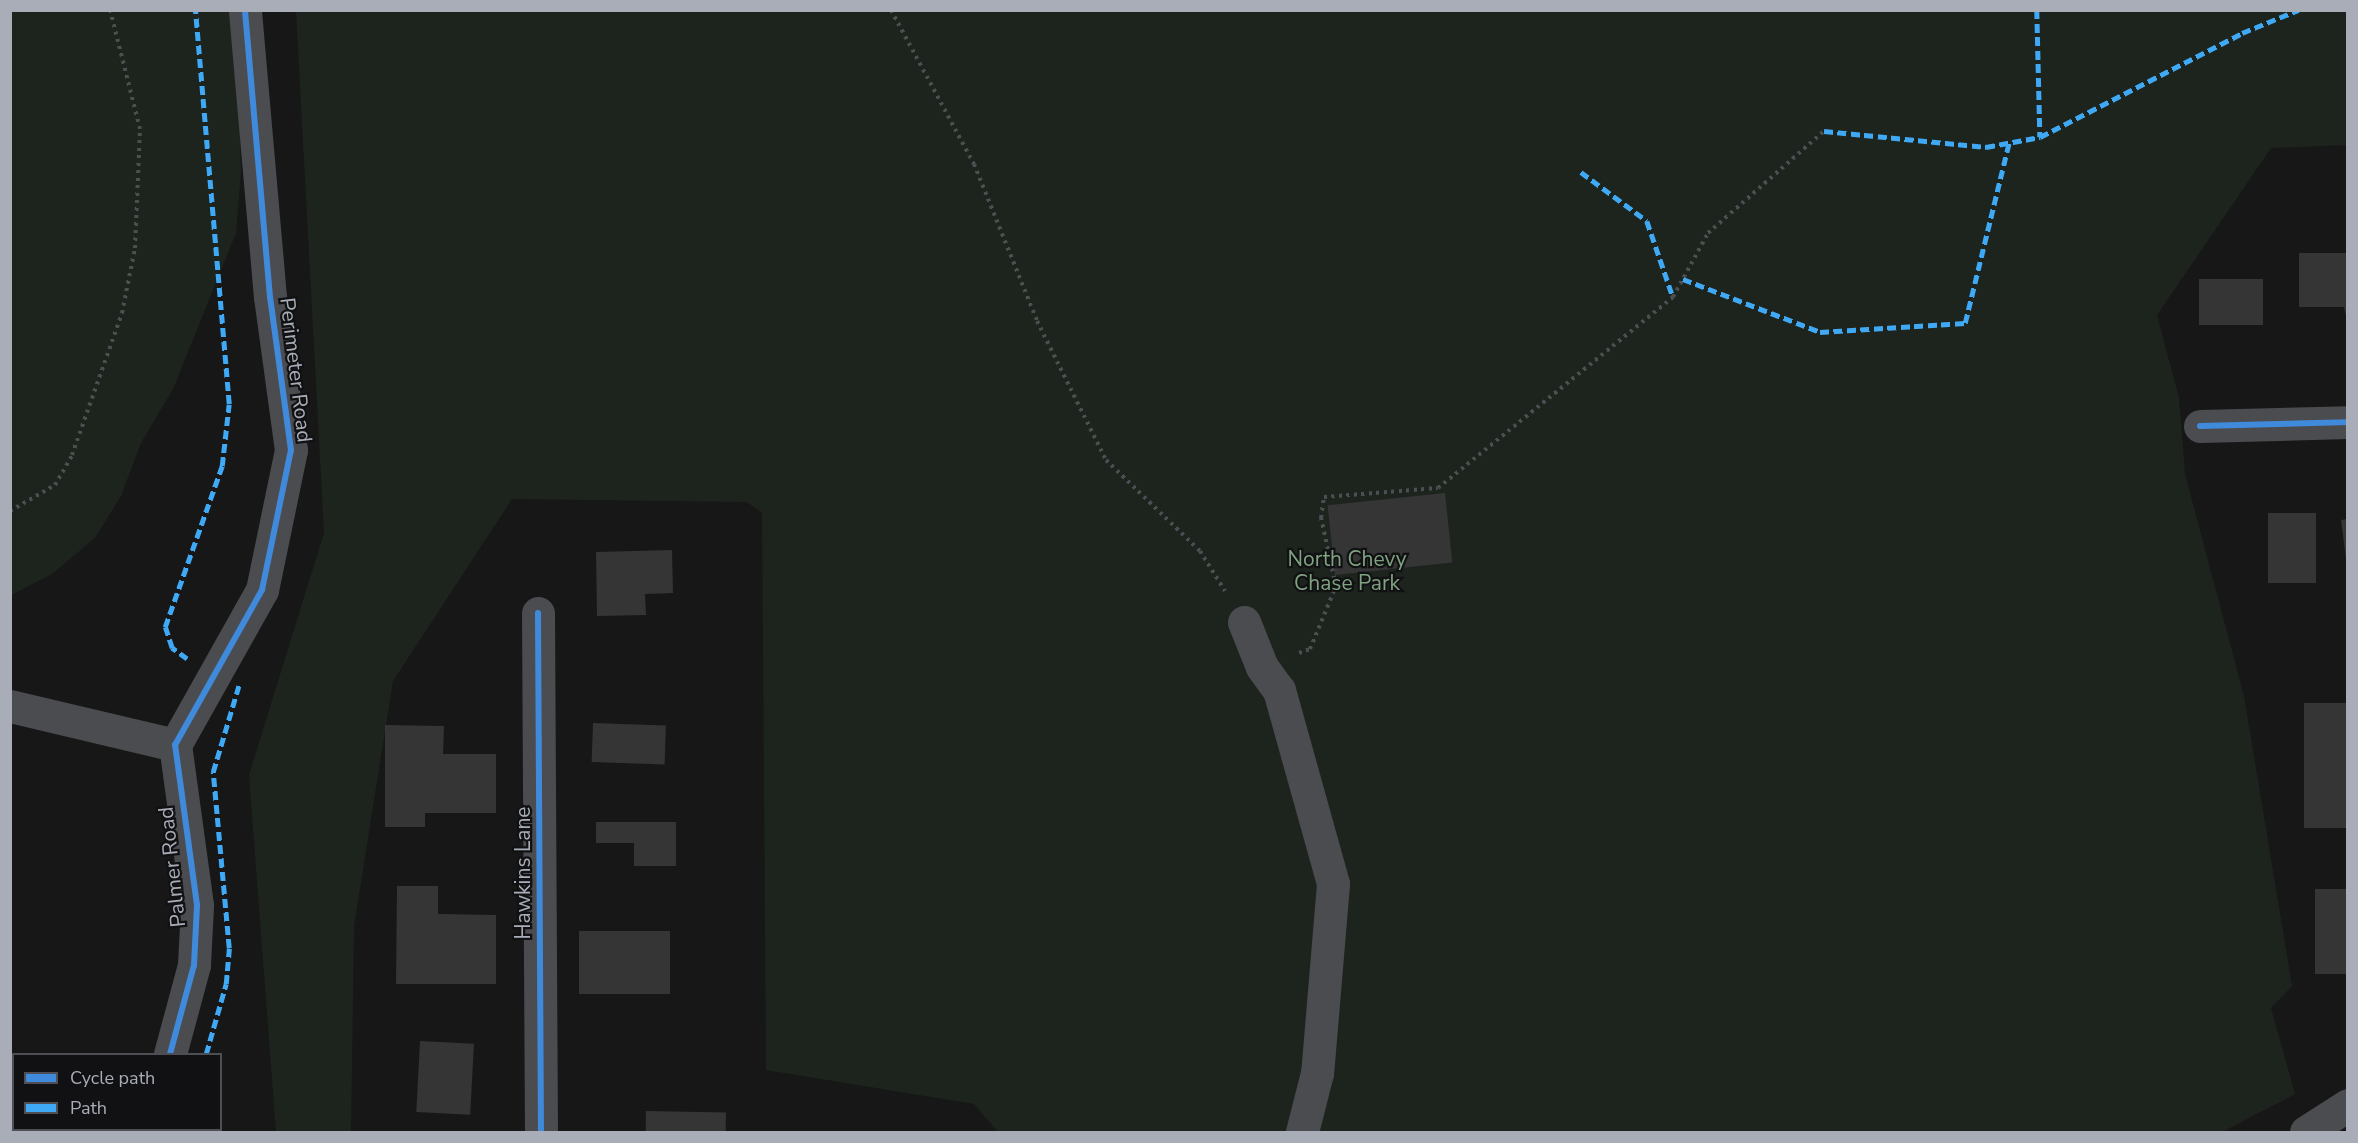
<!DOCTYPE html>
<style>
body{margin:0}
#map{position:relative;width:2358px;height:1143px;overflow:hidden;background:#171717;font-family:"Nunito Sans",sans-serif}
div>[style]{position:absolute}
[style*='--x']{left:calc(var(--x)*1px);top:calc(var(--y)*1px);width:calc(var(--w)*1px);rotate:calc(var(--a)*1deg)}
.green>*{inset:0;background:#1d241e}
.building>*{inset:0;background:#353536;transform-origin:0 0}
.path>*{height:4px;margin-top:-2px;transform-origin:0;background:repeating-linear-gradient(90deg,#4d4e52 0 3px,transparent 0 7.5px)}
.minor>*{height:33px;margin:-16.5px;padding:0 16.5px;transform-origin:16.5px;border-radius:16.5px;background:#4b4c50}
.quiet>*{height:4.5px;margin-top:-2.25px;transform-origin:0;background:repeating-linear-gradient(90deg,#3fa9f5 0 9px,transparent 0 13.5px)}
.cycleway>*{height:6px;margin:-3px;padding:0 3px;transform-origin:3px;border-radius:3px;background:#408adc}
span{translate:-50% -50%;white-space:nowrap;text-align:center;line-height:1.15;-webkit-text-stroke:4.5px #111113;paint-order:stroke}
.street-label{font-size:21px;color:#a8adb8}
.park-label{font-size:21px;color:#7fa381}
.frame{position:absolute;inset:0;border:12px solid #a8adb8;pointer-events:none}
.legend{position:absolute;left:12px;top:1053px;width:210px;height:78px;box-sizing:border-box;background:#111113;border:2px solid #4d4f55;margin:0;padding:8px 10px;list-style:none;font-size:18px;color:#a8adb8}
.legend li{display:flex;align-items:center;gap:12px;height:30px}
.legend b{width:30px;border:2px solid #4d4f55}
</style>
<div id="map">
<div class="green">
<div style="clip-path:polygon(10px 11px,237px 11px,241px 173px,236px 233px,173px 389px,141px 443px,121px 496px,95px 538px,52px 574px,11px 595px)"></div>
<div style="clip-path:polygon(296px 11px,2347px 11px,2347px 145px,2271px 148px,2157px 315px,2179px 398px,2185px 474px,2244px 696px,2292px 986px,2271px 1008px,2295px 1094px,2222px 1132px,998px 1132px,974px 1104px,766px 1070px,762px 513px,747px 502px,512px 499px,393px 681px,354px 926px,351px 1132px,276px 1132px,249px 775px,324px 533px)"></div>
</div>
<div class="building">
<div style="clip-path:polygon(2299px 253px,2348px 253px,2348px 325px,2344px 307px,2299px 307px)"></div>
<div style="left:2199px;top:279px;width:64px;height:46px"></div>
<div style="left:1445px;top:493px;width:70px;height:118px;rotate:84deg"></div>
<div style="left:2268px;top:513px;width:48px;height:70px"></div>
<div style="clip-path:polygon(2348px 519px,2348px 559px,2346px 559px,2341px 520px)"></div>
<div style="clip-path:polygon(672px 550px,673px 593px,645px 594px,646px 615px,597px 616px,596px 552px)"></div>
<div style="left:2304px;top:703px;width:44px;height:125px"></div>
<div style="left:593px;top:723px;width:73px;height:39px;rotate:2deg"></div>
<div style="clip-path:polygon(385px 725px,444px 726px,443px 754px,496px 754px,496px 813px,425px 813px,425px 827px,385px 827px)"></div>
<div style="clip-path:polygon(596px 822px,676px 822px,676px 866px,634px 866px,634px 843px,596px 843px)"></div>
<div style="clip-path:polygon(397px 886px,438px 886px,438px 914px,496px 915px,496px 984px,396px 984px)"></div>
<div style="left:2315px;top:889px;width:33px;height:85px"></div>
<div style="left:579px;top:931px;width:91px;height:63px"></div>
<div style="left:420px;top:1041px;width:54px;height:71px;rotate:3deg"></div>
<div style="left:646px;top:1111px;width:80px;height:21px;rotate:1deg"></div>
</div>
<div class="path">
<div style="--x:891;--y:10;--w:175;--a:61.7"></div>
<div style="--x:974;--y:164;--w:169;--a:68.1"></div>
<div style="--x:1037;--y:321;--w:155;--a:63.6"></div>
<div style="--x:1106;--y:460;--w:131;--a:44.1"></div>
<div style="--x:1200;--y:551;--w:47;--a:58"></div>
<div style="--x:10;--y:511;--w:52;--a:-30"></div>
<div style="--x:55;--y:485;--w:34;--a:-60"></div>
<div style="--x:72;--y:455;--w:151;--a:-70.6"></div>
<div style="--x:122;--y:313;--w:66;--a:-78.7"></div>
<div style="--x:135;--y:248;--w:119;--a:-87.6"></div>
<div style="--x:140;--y:129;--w:123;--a:-104.1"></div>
<div style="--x:1299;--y:653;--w:12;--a:-20"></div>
<div style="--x:1310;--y:649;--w:68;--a:-67.6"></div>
<div style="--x:1336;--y:586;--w:70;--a:-102.4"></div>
<div style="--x:1321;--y:518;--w:21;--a:-82"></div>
<div style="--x:1324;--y:497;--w:114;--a:-4.5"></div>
<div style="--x:1438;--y:488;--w:303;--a:-39.1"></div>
<div style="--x:1673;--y:297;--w:73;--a:-61.3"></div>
<div style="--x:1708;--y:233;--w:154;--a:-41.3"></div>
</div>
<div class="minor">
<div style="--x:2200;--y:426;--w:148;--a:-1.5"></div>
<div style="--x:538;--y:613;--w:519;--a:89.67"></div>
<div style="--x:1244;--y:622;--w:48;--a:68.2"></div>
<div style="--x:1262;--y:667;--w:29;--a:54"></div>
<div style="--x:1279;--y:690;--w:201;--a:74.4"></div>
<div style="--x:1333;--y:884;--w:190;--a:94.8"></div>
<div style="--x:1317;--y:1073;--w:61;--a:104.3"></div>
<div style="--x:10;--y:706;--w:170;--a:13.3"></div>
<div style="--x:175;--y:745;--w:178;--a:-60.7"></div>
<div style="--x:262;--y:590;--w:143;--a:-78.3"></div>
<div style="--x:291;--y:450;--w:154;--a:-97.8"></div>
<div style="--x:270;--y:297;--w:288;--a:-95"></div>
<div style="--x:170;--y:1054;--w:92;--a:-74.9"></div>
<div style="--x:194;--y:965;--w:60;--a:-87.1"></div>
<div style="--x:197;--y:905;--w:162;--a:-97.8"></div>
<div style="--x:148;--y:1132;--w:2;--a:-90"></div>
<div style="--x:2306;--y:1132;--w:50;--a:-32.7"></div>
</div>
<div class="quiet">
<div style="--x:2037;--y:10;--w:127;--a:88.6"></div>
<div style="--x:1824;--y:131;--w:163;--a:5.6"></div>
<div style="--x:1986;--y:147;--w:55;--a:-10.5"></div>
<div style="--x:2040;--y:137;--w:227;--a:-27.2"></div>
<div style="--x:2242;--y:33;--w:61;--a:-22.3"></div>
<div style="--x:1581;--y:172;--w:82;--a:36.6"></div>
<div style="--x:1647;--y:221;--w:80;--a:71.1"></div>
<div style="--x:1683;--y:279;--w:147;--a:21.1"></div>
<div style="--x:1820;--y:332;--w:145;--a:-3.6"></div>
<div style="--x:1965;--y:323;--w:185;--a:-76.3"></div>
<div style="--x:187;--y:659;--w:19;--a:-144"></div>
<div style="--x:172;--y:648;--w:22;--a:-108"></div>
<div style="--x:165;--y:627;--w:171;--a:-70.5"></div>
<div style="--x:222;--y:466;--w:62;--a:-83.6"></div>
<div style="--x:229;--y:404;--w:395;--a:-94.9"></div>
<div style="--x:206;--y:1054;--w:73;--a:-74.1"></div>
<div style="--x:226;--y:984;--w:36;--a:-85"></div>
<div style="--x:229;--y:948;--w:177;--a:-95.2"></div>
<div style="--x:213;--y:772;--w:91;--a:-73.4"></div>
<div style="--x:183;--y:1132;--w:2;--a:-63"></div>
</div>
<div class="cycleway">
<div style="--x:2200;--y:426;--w:148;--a:-1.5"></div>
<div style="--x:538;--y:613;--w:519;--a:89.67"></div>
<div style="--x:170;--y:1054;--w:92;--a:-74.9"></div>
<div style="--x:194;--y:965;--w:60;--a:-87.1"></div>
<div style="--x:197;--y:905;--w:162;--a:-97.8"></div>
<div style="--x:175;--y:745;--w:178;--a:-60.7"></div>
<div style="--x:262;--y:590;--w:143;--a:-78.3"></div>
<div style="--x:291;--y:450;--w:154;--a:-97.8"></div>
<div style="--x:270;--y:297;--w:288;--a:-95"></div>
</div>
<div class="street-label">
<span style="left:296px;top:370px;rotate:83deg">Perimeter Road</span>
<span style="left:172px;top:867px;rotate:-96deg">Palmer Road</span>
<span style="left:523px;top:873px;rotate:-90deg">Hawkins Lane</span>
</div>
<div class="park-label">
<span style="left:1347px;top:571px">North Chevy<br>Chase Park</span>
</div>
<div class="frame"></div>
<ul class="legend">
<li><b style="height:8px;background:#408adc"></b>Cycle path</li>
<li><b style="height:8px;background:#3fa9f5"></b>Path</li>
</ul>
</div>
